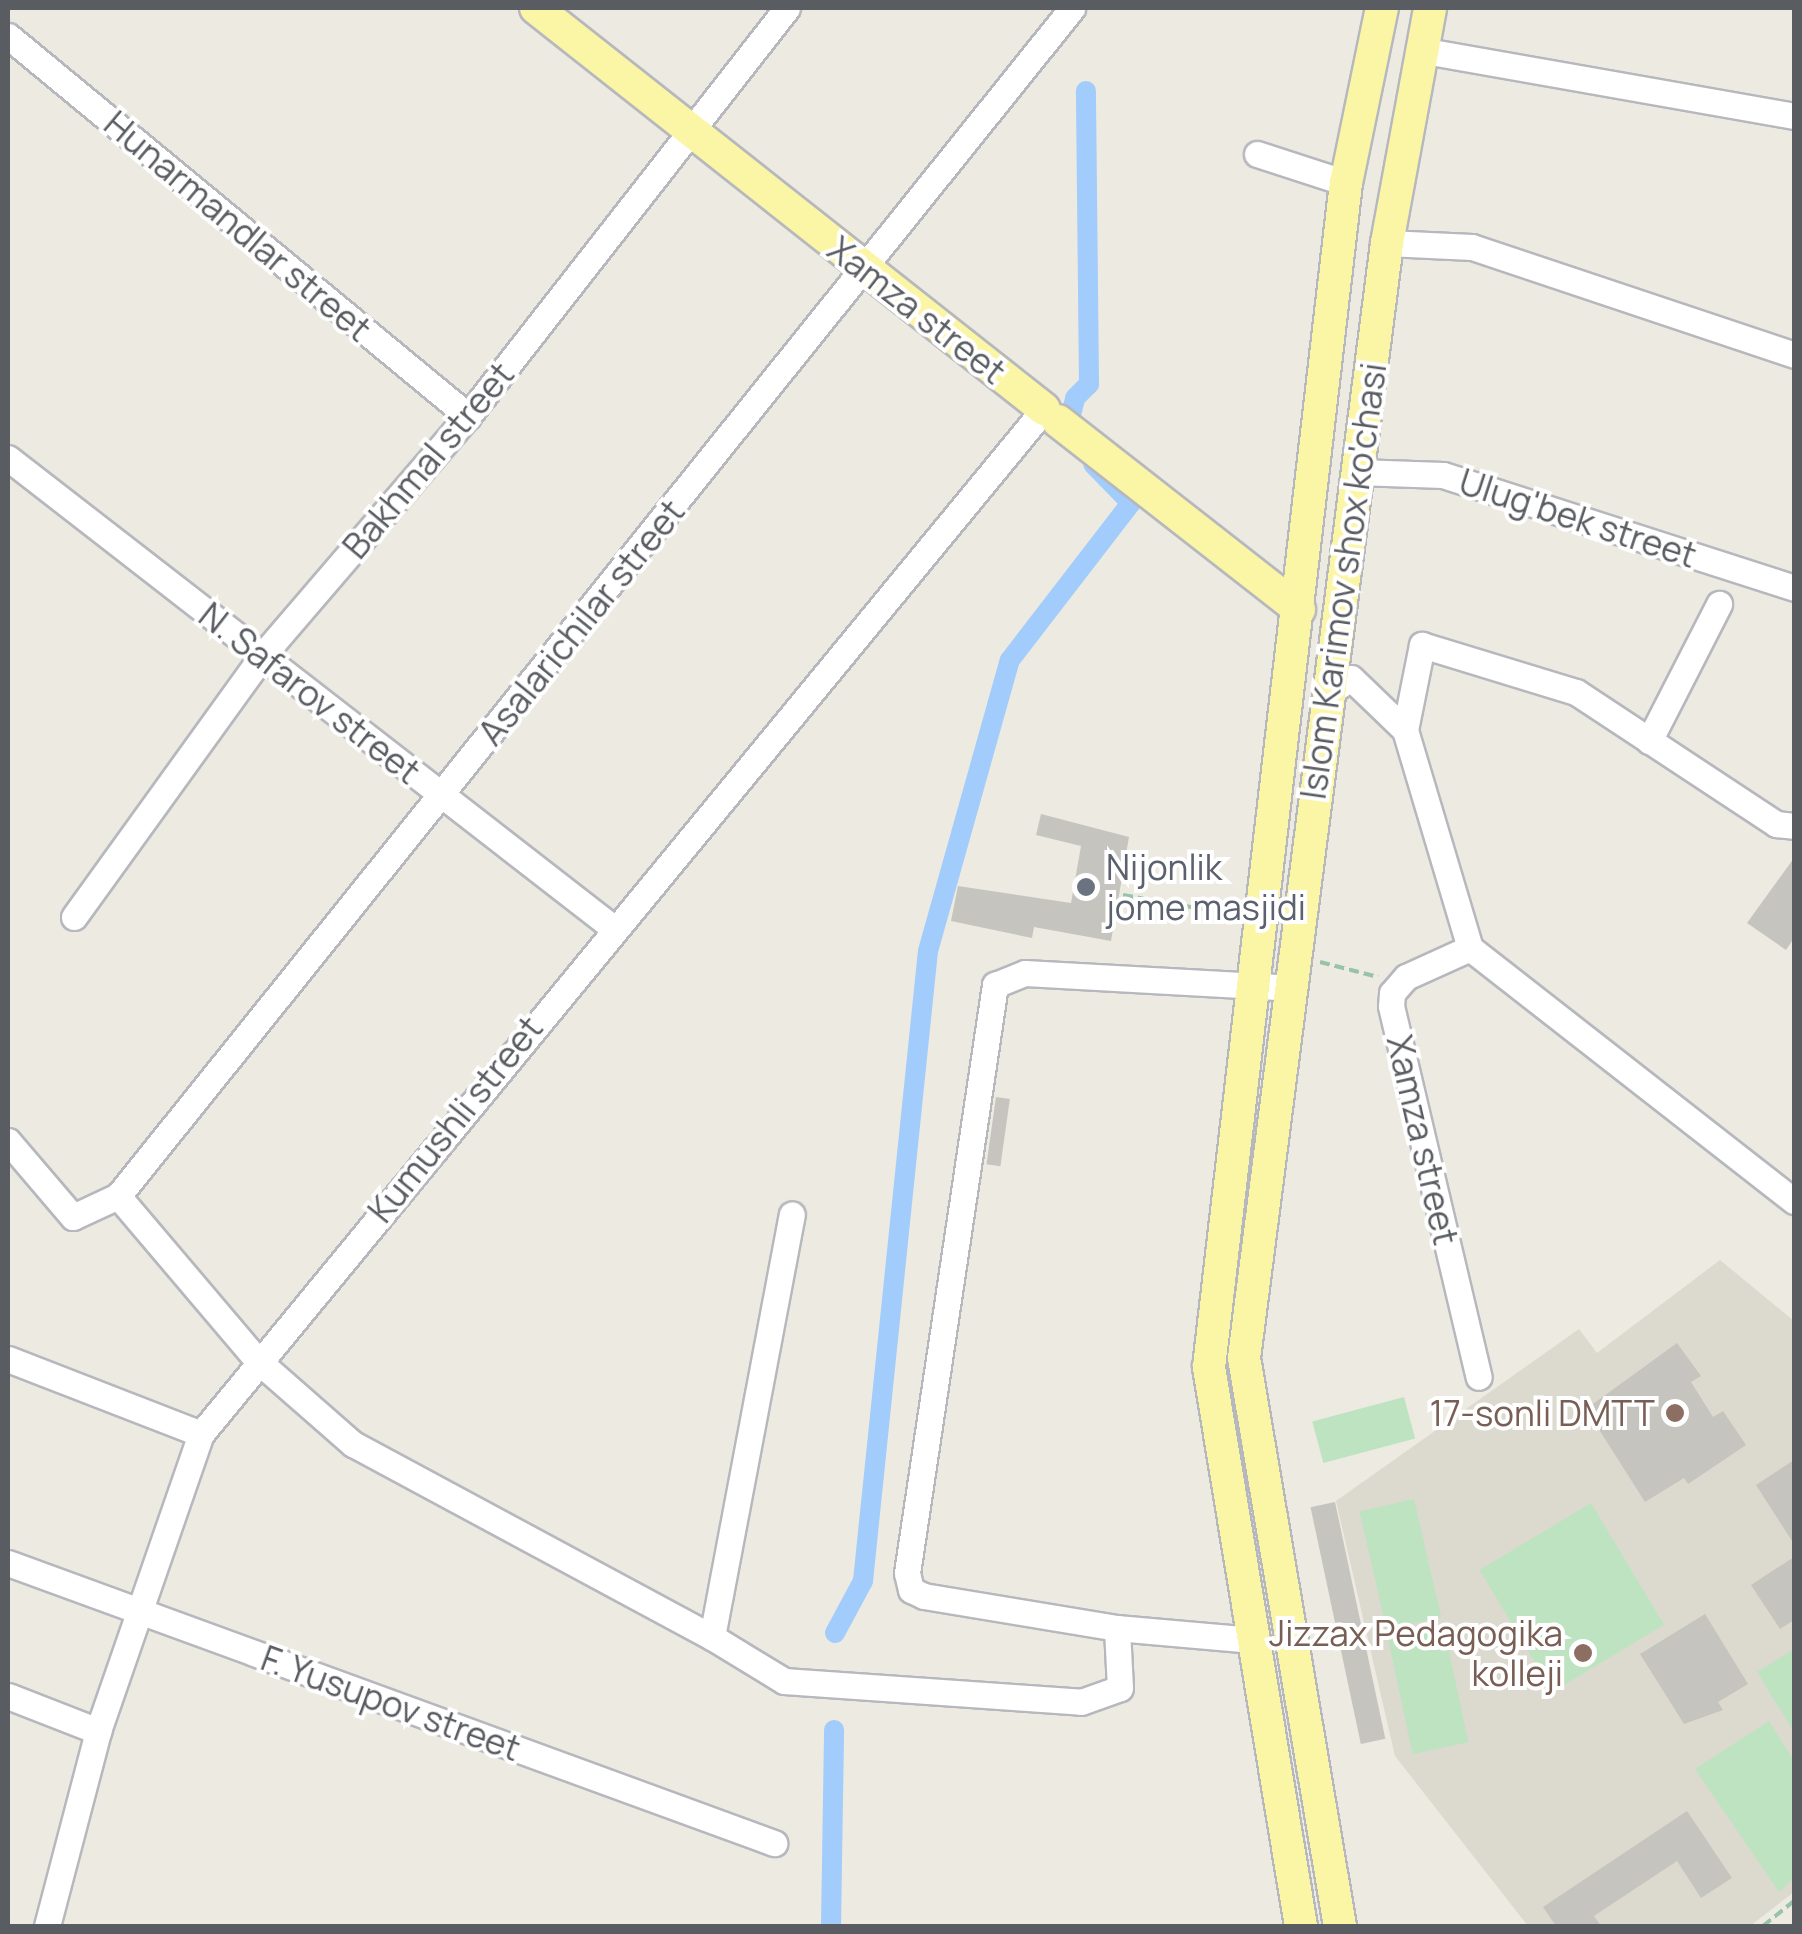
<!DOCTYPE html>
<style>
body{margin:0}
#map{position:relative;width:1802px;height:1934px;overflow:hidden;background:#eceae1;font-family:Manrope,sans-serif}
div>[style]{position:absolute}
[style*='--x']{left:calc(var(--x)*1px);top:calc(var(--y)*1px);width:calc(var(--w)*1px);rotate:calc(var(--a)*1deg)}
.education>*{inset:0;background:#dcd9cf}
.green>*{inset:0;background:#bee3c1;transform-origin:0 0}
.canal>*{height:20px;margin:-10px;padding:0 10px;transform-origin:10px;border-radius:10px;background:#a1ccfb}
.building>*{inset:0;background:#c6c4be;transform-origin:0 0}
.path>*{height:4px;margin-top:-2px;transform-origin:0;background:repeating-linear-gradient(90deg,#97c3a8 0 10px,transparent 0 15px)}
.roads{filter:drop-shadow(2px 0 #b6b8bd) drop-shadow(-2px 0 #b6b8bd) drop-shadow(0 2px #b6b8bd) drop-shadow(0 -2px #b6b8bd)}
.minor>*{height:25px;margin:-12.5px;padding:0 12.5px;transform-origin:12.5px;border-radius:12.5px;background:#fff}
.major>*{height:32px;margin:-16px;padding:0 16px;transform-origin:16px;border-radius:16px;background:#fbf5a6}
.dots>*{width:28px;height:28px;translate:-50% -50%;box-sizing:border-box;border:5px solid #fff;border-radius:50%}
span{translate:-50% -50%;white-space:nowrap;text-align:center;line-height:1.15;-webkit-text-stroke:8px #fff;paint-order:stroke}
.street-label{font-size:35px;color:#595c61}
.worship-label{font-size:35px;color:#5b616d}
.left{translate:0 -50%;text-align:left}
.education-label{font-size:35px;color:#785e54}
.right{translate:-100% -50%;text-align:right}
.frame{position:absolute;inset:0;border:10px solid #595c61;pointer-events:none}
</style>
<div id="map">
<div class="education">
<div style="clip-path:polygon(1720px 1260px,1794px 1321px,1794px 1892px,1750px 1926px,1528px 1926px,1395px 1756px,1336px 1501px,1579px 1329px,1597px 1353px)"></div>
</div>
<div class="green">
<div style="left:1404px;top:1397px;width:43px;height:95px;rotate:75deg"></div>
<div style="left:1414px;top:1499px;width:121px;height:56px;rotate:77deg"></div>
<div style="left:1591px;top:1503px;width:142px;height:130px;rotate:59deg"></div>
<div style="left:1443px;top:1623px;width:122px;height:57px;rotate:78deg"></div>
<div style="clip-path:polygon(1794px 1649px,1794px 1732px,1757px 1672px)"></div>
<div style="clip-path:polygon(1769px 1721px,1794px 1761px,1794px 1878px,1779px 1892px,1695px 1769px)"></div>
</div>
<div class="canal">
<div style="--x:1066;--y:435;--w:38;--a:-76"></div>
<div style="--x:1075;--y:398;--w:20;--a:-45"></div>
<div style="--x:1089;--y:384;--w:293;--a:-90.6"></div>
<div style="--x:835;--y:1633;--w:59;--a:-61.7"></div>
<div style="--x:863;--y:1581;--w:633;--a:-84.11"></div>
<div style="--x:928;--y:951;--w:302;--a:-74.3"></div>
<div style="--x:1010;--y:660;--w:198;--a:-52.4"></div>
<div style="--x:1131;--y:503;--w:54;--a:-134.3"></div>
<div style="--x:831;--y:1926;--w:196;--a:-89.1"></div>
</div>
<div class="building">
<div style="clip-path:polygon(1041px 814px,1129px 837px,1111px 941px,1034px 927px,1032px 938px,951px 921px,958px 886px,1071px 903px,1081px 846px,1036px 835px)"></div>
<div style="clip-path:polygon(1794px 858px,1794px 938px,1786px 950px,1747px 923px)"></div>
<div style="left:996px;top:1097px;width:14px;height:68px;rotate:8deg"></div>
<div style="clip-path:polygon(1677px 1343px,1701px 1376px,1691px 1382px,1713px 1417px,1723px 1411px,1746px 1445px,1688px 1484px,1684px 1478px,1645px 1502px,1586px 1409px)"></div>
<div style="clip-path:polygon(1794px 1460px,1794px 1544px,1756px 1485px)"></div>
<div style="left:1335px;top:1502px;width:242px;height:25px;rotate:78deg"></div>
<div style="clip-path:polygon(1794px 1557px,1794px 1620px,1780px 1629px,1751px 1585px)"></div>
<div style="clip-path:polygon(1705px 1614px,1748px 1684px,1718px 1702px,1723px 1710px,1684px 1724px,1640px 1654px)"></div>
<div style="clip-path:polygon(1687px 1811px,1732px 1878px,1701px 1898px,1677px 1861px,1594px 1916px,1601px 1926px,1556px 1926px,1543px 1907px)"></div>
</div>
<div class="path">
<div style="--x:1123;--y:895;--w:86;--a:10"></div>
<div style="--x:1320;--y:962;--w:60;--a:14.5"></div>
<div style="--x:1763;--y:1926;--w:40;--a:-39"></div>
</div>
<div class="roads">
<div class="minor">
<div style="--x:8;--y:36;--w:597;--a:39.56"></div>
<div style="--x:1420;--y:50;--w:380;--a:10"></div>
<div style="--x:1257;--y:154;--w:94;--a:18"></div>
<div style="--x:1387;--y:243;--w:85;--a:2.7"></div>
<div style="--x:1472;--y:247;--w:340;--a:18.5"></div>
<div style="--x:8;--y:458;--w:765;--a:37.83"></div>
<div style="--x:1357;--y:472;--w:86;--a:2"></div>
<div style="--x:1443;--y:475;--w:369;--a:17.8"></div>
<div style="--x:1328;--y:693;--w:27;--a:-33"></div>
<div style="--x:1351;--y:678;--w:75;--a:43.9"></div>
<div style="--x:1405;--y:730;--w:227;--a:73.4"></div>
<div style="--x:1470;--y:948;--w:411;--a:38"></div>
<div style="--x:1405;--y:730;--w:87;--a:-78.7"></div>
<div style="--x:1422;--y:645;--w:161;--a:17"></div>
<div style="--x:1576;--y:692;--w:240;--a:33.4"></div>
<div style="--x:1776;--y:824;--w:18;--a:6"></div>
<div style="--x:1649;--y:741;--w:154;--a:-62.9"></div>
<div style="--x:74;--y:917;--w:322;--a:-54.2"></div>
<div style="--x:262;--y:656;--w:316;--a:-49.4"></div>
<div style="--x:468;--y:416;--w:518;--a:-51.98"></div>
<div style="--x:1470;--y:948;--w:70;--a:155.6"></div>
<div style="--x:1406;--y:977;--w:21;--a:131"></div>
<div style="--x:1392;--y:993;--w:13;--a:94"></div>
<div style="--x:1391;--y:1006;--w:381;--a:76.7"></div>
<div style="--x:8;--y:1141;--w:100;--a:49.5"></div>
<div style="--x:73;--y:1217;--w:50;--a:-25"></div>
<div style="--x:118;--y:1196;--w:1524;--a:-51.23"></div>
<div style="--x:118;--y:1196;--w:215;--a:49.7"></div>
<div style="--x:257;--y:1360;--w:128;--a:41.2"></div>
<div style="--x:353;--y:1444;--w:408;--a:28.3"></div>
<div style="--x:712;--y:1637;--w:430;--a:-79.3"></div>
<div style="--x:8;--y:1359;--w:207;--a:21.2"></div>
<div style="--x:8;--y:1563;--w:816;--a:20.08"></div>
<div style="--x:712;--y:1637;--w:84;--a:31.4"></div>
<div style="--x:784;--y:1681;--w:298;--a:4"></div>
<div style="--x:1081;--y:1702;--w:41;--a:-19.7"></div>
<div style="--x:1120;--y:1688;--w:60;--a:-92.9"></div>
<div style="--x:1253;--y:1640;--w:137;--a:-175"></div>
<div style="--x:1117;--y:1628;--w:196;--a:-170.6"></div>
<div style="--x:924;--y:1596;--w:14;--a:-155"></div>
<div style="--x:911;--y:1590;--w:17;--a:-103"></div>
<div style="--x:907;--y:1573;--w:595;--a:-81.49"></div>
<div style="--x:995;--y:985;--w:32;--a:-22"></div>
<div style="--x:1025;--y:973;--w:266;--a:3.2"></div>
<div style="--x:8;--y:1696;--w:97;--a:21.3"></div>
<div style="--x:47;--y:1926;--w:202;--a:-75.3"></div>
<div style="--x:98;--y:1731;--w:314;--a:-70.9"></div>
<div style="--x:201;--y:1434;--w:1327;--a:-50.56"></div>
<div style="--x:1044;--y:409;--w:17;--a:40"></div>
</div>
<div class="major">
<div style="--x:536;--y:8;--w:647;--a:38.29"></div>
<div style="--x:1058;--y:421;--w:306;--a:38"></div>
<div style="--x:1301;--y:1926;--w:567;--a:-99.35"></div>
<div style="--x:1209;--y:1367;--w:1192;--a:-83.4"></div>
<div style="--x:1346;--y:183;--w:179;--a:-78.4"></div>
<div style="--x:1340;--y:1926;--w:576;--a:-99.59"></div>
<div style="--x:1244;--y:1358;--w:1124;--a:-82.69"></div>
<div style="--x:1387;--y:243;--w:239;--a:-79.6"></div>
</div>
</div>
<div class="dots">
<div style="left:1086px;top:887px;background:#6b7280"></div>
<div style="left:1675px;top:1413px;background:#8d6e63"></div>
<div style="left:1583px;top:1653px;background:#8d6e63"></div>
</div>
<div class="street-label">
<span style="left:238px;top:226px;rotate:40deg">Hunarmandlar street</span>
<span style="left:917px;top:310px;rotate:38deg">Xamza street</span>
<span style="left:428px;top:460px;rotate:-50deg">Bakhmal street</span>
<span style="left:1578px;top:518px;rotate:18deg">Ulug'bek street</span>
<span style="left:1343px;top:581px;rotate:-82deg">Islom Karimov shox ko'chasi</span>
<span style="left:581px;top:622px;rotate:-51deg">Asalarichilar street</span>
<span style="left:310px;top:693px;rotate:38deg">N. Safarov street</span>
<span style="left:455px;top:1119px;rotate:-51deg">Kumushli street</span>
<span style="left:1423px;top:1140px;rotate:77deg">Xamza street</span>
<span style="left:391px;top:1703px;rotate:20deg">F. Yusupov street</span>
</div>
<div class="worship-label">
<span class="left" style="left:1106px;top:887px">Nijonlik<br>jome masjidi</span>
</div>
<div class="education-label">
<span class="right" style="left:1655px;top:1413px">17-sonli DMTT</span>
<span class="right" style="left:1563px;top:1653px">Jizzax Pedagogika<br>kolleji</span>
</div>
<div class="frame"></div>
</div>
